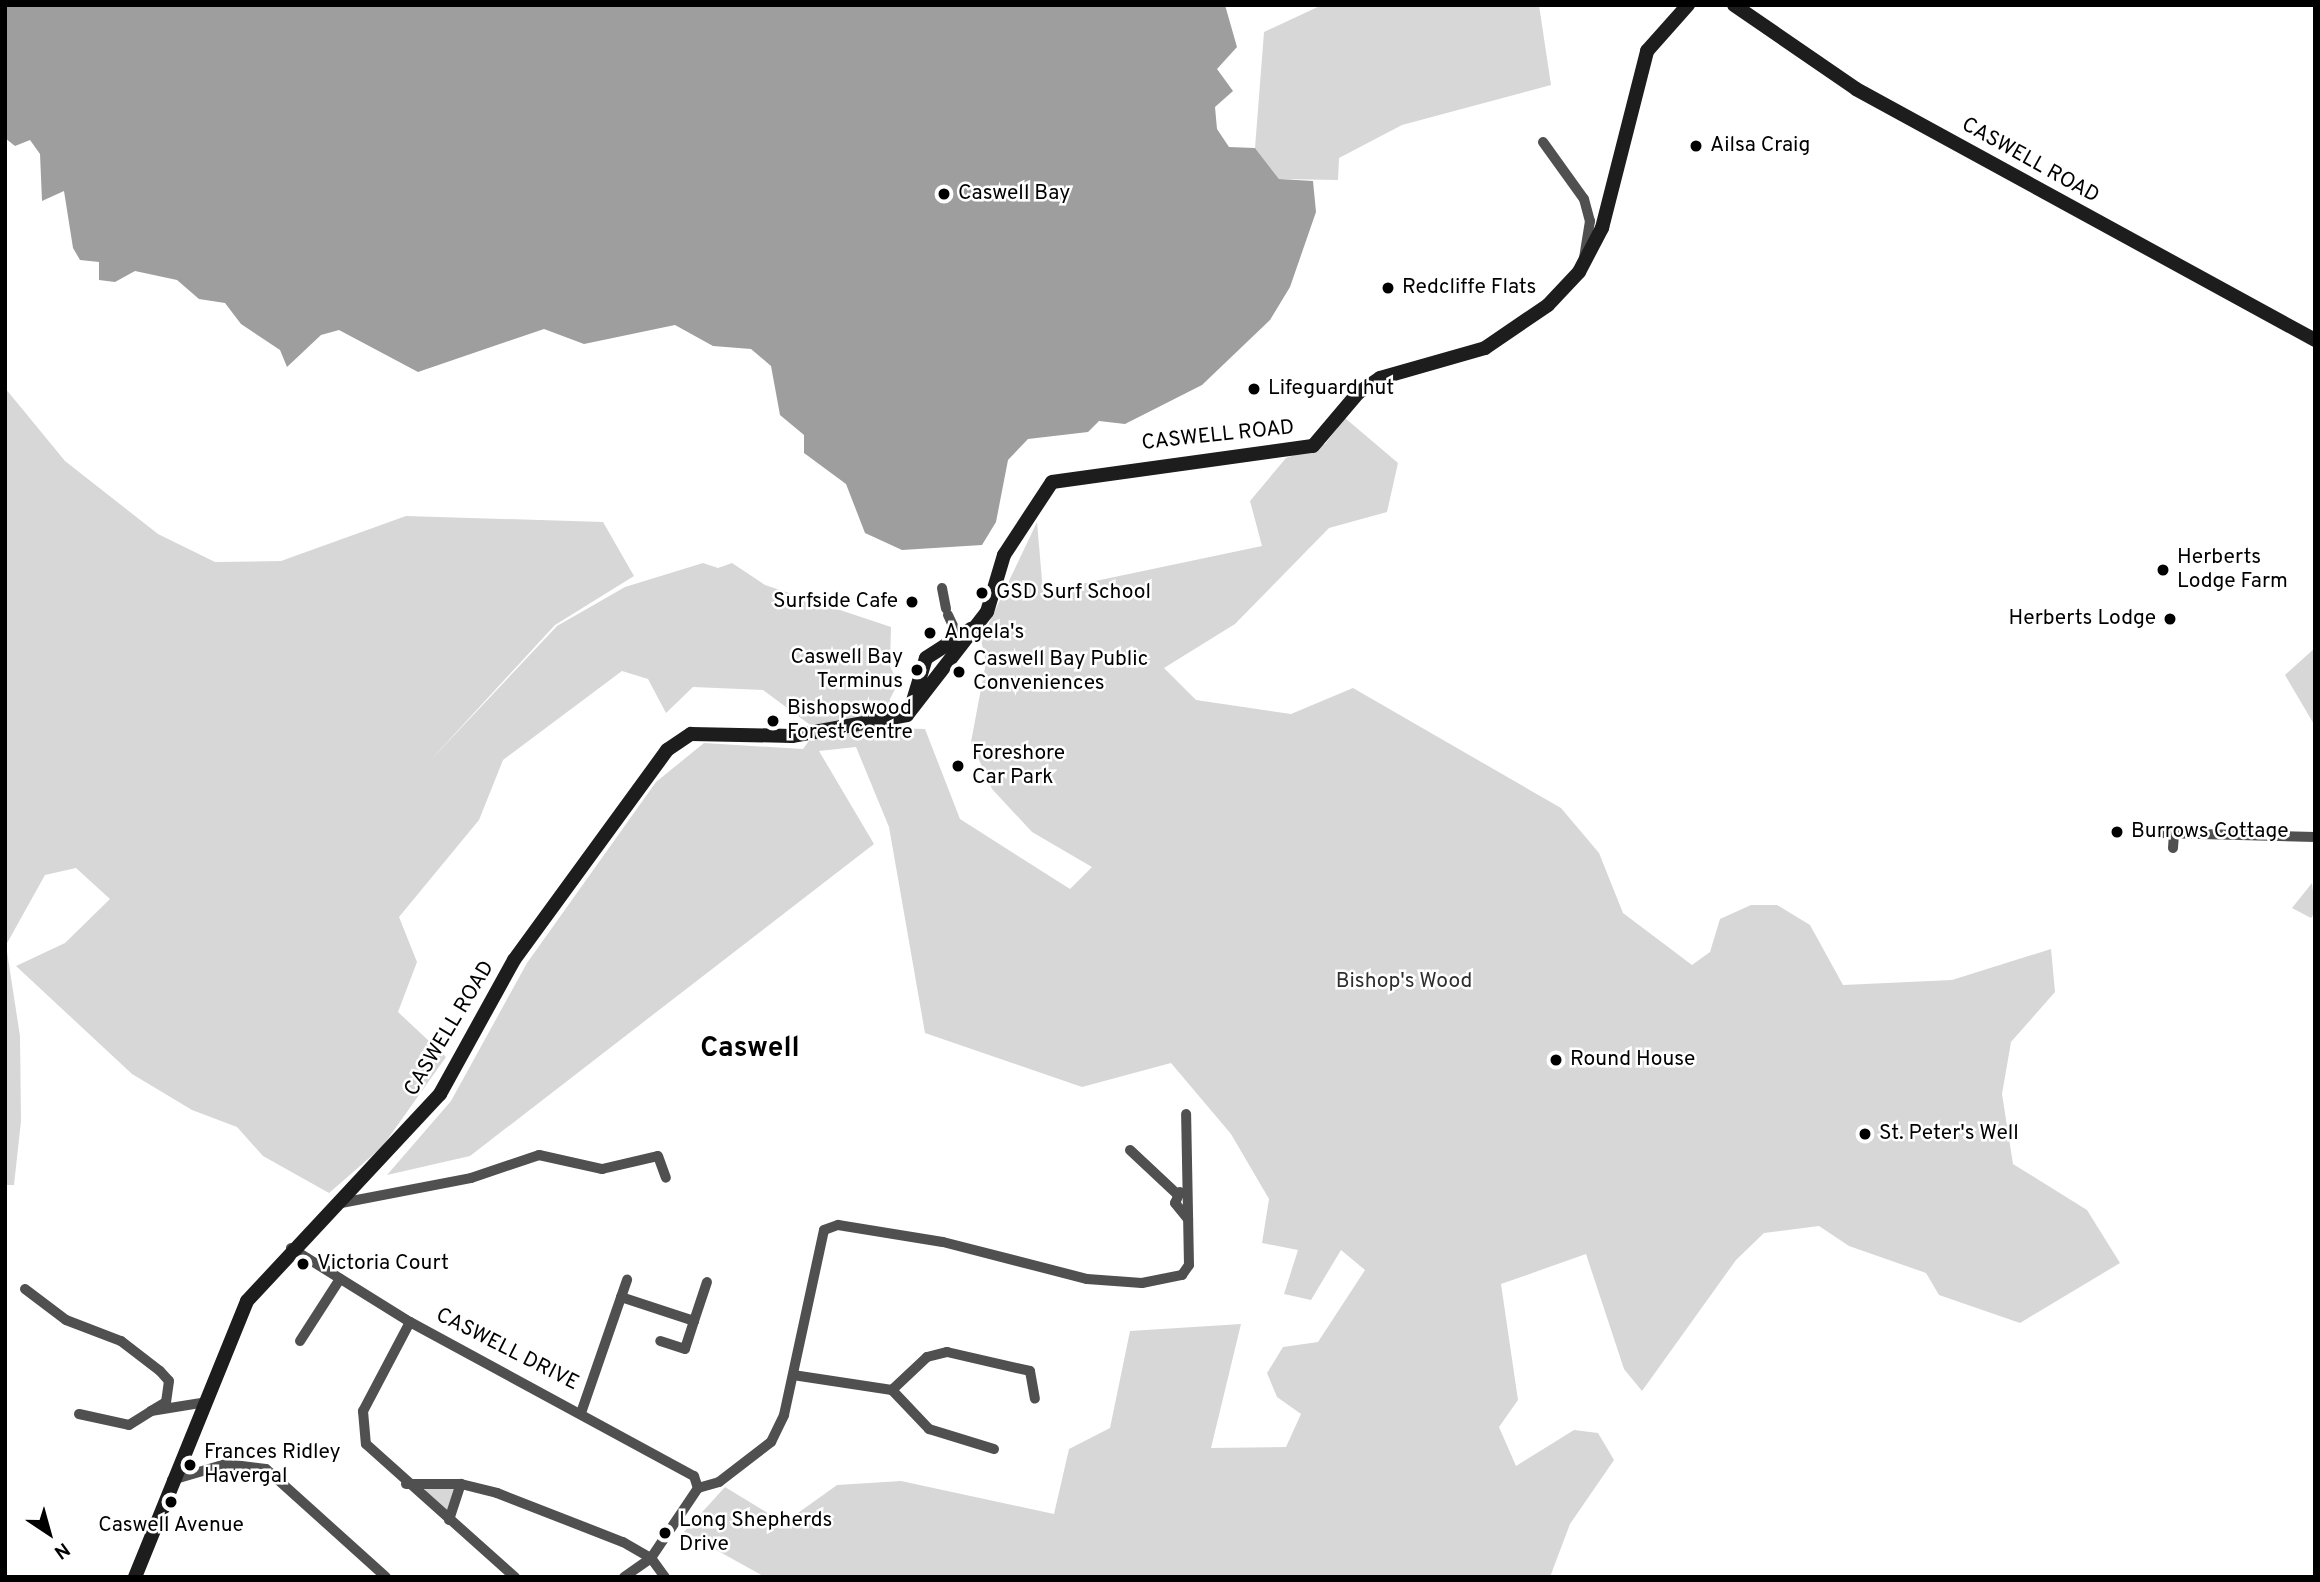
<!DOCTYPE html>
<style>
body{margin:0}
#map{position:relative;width:2320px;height:1582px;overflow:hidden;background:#fff;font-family:Overpass,sans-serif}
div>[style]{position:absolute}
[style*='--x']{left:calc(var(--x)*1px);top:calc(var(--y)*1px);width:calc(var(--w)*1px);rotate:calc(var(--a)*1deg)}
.green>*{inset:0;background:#d7d7d7}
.water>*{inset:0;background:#9e9e9e}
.street>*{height:10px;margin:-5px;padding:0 5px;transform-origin:5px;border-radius:5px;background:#505050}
.secondary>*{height:14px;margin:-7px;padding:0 7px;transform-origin:7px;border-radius:7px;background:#1d1d1d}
.dots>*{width:19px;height:19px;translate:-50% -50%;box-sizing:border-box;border:4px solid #fff;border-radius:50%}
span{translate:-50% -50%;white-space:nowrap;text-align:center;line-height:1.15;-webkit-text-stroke:5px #fff;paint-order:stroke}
.poi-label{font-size:21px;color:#000}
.left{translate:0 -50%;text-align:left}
.right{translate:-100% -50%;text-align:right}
.street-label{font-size:21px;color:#000}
.park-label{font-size:21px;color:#2e2e2e}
.district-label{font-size:28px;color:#000;font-weight:700}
.frame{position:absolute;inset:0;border:7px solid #000;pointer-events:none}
.north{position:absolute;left:14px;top:1498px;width:70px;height:70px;-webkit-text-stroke:5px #fff;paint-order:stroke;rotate:144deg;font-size:19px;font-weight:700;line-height:28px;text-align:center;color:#000}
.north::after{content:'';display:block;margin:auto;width:24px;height:32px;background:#000;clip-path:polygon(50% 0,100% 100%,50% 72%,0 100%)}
</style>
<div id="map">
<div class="green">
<div style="clip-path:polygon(1322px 5px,1539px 5px,1551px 85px,1402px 125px,1339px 158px,1338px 180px,1279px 179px,1255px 148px,1264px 32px)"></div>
<div style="clip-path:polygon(5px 388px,65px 461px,158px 534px,215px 562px,281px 561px,406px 516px,603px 522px,634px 576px,555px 625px,427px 764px,557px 626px,625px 587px,703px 563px,718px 568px,732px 563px,765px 585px,891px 627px,890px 666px,898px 683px,890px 699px,891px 728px,925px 729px,960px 819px,1070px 889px,1092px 867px,1032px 832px,992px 789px,971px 742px,986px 662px,981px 640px,1037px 522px,1043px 592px,1262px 546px,1250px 501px,1286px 458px,1325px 444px,1345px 418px,1398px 463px,1387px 512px,1329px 528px,1235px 624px,1164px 668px,1196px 700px,1291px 714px,1353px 688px,1561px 808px,1599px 853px,1623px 913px,1692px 965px,1710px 952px,1720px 919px,1751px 905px,1777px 905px,1810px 925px,1843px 985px,1952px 980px,2051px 949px,2055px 992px,2011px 1042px,2002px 1094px,2013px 1164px,2087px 1210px,2120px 1263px,2020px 1323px,1939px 1295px,1926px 1273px,1849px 1246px,1819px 1226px,1764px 1233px,1736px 1260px,1642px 1391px,1624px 1369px,1586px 1254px,1501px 1284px,1518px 1400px,1499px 1427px,1516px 1466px,1574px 1430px,1598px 1433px,1614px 1460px,1570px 1524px,1550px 1577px,765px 1577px,684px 1532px,725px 1487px,784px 1523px,837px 1485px,901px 1481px,1054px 1514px,1069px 1449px,1110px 1428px,1130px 1331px,1241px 1324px,1211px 1448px,1286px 1447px,1301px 1414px,1277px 1397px,1267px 1373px,1283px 1347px,1318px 1342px,1365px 1270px,1341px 1250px,1311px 1300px,1284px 1294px,1298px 1250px,1262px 1243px,1269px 1199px,1231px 1134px,1171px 1063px,1082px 1087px,925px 1033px,889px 827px,856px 747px,819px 751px,874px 844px,470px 1156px,387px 1175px,451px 1101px,527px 963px,656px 782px,704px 743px,803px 749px,817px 730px,763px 690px,693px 687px,666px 713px,648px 679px,622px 671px,503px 760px,479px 820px,399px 917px,417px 962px,398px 1012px,446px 1057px,382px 1147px,329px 1193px,263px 1156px,237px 1127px,192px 1110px,132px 1074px,16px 966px,65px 943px,110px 899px,76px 868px,45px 875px,6px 945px,20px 1036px,21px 1121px,14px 1185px,5px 1185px)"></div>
<div style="clip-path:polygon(2315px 648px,2315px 726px,2285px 675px)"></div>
<div style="clip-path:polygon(2312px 883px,2315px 912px,2311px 918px,2292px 908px)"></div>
<div style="clip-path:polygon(425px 1489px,455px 1489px,447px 1511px,425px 1491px)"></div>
</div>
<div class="water">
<div style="clip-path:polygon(5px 5px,1225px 5px,1237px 47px,1217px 69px,1233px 91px,1215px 107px,1217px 129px,1229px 147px,1255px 148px,1279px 179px,1313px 181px,1316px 212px,1290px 287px,1270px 320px,1202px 385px,1125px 424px,1099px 421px,1088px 432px,1028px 439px,1008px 460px,996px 522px,982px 545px,902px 550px,865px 533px,846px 484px,804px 453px,804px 435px,780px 415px,771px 366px,751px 349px,713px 346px,675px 325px,584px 344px,544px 329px,418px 372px,339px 330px,321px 335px,287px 367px,280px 350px,241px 324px,225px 303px,199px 299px,177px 280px,135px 271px,115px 282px,99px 280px,99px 262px,80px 260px,73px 248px,64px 191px,42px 201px,40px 154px,30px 140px,15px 146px,5px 138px)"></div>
</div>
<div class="street">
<div style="--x:1543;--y:142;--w:70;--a:54.3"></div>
<div style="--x:1584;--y:199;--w:23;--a:75"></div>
<div style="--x:1590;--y:221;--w:44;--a:99.2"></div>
<div style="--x:942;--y:588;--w:21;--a:79"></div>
<div style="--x:948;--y:615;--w:23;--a:65"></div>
<div style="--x:2160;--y:833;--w:155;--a:1.5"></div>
<div style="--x:2173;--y:848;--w:16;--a:-86"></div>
<div style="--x:1130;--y:1150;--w:64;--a:43.1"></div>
<div style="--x:1180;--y:1192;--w:12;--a:114"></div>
<div style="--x:1175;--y:1203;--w:21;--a:51"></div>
<div style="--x:336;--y:1204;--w:137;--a:-10.9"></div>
<div style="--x:471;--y:1178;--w:72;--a:-18.7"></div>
<div style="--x:539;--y:1155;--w:65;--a:12.5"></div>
<div style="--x:602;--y:1169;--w:57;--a:-13.1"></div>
<div style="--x:658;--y:1156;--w:23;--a:70"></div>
<div style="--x:291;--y:1248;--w:140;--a:31.9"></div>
<div style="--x:410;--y:1322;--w:323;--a:28.5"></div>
<div style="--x:694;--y:1476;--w:13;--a:72"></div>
<div style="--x:25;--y:1289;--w:51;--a:37.1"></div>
<div style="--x:66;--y:1320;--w:59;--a:20.9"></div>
<div style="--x:121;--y:1341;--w:49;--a:37.6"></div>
<div style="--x:160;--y:1371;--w:13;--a:48"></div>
<div style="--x:169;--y:1381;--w:21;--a:98"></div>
<div style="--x:166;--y:1402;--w:17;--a:149"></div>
<div style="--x:621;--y:1297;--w:77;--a:18.2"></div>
<div style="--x:694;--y:1321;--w:29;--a:108"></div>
<div style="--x:685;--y:1349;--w:26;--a:-162"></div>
<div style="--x:694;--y:1321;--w:41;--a:-71.6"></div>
<div style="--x:410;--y:1322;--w:101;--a:117.8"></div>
<div style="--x:363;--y:1411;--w:33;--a:85"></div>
<div style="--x:366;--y:1444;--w:200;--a:41.8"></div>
<div style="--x:300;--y:1341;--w:74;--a:-57.2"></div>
<div style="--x:793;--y:1375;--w:100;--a:8.6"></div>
<div style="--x:892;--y:1390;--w:54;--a:46.5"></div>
<div style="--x:929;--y:1429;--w:68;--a:17.1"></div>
<div style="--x:892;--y:1390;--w:48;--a:-43.3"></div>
<div style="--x:927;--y:1357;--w:21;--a:-14"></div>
<div style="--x:947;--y:1352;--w:85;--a:12.9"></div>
<div style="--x:1030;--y:1371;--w:28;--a:80"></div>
<div style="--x:582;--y:1410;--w:138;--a:-70.9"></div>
<div style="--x:79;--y:1414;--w:51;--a:12.4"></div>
<div style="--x:129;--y:1425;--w:26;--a:-32"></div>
<div style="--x:151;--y:1411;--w:51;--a:-9.1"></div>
<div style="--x:172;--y:1480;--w:56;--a:-16.5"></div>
<div style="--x:226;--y:1464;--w:40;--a:7.1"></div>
<div style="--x:266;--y:1469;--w:161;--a:42"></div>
<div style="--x:406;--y:1484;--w:55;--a:0"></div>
<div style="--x:461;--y:1484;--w:37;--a:14"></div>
<div style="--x:497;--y:1493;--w:135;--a:21.3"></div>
<div style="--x:623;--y:1542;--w:32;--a:30"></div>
<div style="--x:651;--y:1558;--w:24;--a:54"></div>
<div style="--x:449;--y:1520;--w:38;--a:-72"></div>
<div style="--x:624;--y:1577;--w:33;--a:-35"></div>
<div style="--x:651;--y:1558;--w:84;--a:-56.1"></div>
<div style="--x:698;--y:1488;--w:22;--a:-16"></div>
<div style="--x:719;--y:1482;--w:66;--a:-37.6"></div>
<div style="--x:771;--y:1442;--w:30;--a:-64"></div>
<div style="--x:784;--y:1415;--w:189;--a:-77.8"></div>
<div style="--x:824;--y:1230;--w:15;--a:-20"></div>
<div style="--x:838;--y:1225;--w:106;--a:9.2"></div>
<div style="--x:943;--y:1242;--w:149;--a:14.4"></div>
<div style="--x:1087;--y:1279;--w:55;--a:4.2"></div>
<div style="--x:1142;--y:1283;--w:41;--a:-11.3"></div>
<div style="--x:1182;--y:1275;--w:12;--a:-55"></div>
<div style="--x:1189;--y:1265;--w:151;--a:-91.1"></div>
</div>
<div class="secondary">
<div style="--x:1734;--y:5;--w:148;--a:34.5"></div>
<div style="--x:1856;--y:89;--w:523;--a:28.67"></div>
<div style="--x:912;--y:704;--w:48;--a:-73.1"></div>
<div style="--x:926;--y:658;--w:54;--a:-32.8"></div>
<div style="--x:135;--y:1577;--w:298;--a:-67.9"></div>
<div style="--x:247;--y:1301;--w:283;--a:-47"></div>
<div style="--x:440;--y:1094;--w:153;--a:-61.1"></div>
<div style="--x:514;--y:960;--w:260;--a:-53.9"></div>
<div style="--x:667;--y:750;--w:29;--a:-34"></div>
<div style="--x:691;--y:734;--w:101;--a:1.1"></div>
<div style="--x:792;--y:736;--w:117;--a:-10.3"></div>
<div style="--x:907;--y:715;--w:130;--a:-52.2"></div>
<div style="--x:987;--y:612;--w:59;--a:-73.4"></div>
<div style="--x:1004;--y:555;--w:87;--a:-56.7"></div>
<div style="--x:1052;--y:482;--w:263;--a:-7.9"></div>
<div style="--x:1313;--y:446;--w:70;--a:-49.7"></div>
<div style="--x:1358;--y:393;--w:27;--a:-34"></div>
<div style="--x:1380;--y:378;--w:109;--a:-15.9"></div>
<div style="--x:1485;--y:348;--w:76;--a:-34.3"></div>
<div style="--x:1548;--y:305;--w:45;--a:-46.8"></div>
<div style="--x:1579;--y:272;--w:50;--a:-62.4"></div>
<div style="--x:1602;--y:228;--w:183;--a:-75.7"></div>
<div style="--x:1647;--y:51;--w:62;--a:-48.3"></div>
</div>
<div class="dots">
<div style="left:1696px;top:146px;background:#000"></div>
<div style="left:944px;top:194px;background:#000"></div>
<div style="left:1388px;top:288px;background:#000"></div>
<div style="left:1254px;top:389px;background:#000"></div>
<div style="left:2163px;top:570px;background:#000"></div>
<div style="left:982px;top:593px;background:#000"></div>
<div style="left:912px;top:602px;background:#000"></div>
<div style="left:2170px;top:619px;background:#000"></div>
<div style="left:930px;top:633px;background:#000"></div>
<div style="left:917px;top:670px;background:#000"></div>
<div style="left:959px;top:672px;background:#000"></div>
<div style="left:773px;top:721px;background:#000"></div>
<div style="left:958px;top:766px;background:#000"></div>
<div style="left:2117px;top:832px;background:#000"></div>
<div style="left:1556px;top:1060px;background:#000"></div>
<div style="left:1865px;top:1134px;background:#000"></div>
<div style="left:303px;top:1264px;background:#000"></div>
<div style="left:190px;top:1465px;background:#000"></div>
<div style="left:171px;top:1502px;background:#000"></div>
<div style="left:665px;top:1533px;background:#000"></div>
</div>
<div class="poi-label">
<span class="left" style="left:1710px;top:146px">Ailsa Craig</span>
<span class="left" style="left:958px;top:194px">Caswell Bay</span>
<span class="left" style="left:1402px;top:288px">Redcliffe Flats</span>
<span class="left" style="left:1268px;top:389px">Lifeguard hut</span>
<span class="left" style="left:2177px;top:570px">Herberts<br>Lodge Farm</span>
<span class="left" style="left:996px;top:593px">GSD Surf School</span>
<span class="right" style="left:898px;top:602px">Surfside Cafe</span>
<span class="right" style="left:2156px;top:619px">Herberts Lodge</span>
<span class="left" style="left:944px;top:633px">Angela's</span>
<span class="right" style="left:903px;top:670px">Caswell Bay<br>Terminus</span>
<span class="left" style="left:973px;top:672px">Caswell Bay Public<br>Conveniences</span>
<span class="left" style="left:787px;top:721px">Bishopswood<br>Forest Centre</span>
<span class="left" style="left:972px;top:766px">Foreshore<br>Car Park</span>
<span class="left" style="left:2131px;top:832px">Burrows Cottage</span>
<span class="left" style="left:1570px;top:1060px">Round House</span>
<span class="left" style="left:1879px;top:1134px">St. Peter's Well</span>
<span class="left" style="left:317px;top:1264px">Victoria Court</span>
<span class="left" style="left:204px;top:1465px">Frances Ridley<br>Havergal</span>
<span class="left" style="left:679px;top:1533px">Long Shepherds<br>Drive</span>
<span style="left:171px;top:1526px">Caswell Avenue</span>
</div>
<div class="street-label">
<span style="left:2030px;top:161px;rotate:29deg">CASWELL ROAD</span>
<span style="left:1218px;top:436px;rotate:-6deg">CASWELL ROAD</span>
<span style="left:450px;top:1029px;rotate:-59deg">CASWELL ROAD</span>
<span style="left:507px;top:1350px;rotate:27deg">CASWELL DRIVE</span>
</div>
<div class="park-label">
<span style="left:1404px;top:982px">Bishop's Wood</span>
</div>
<div class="district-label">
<span style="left:750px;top:1049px">Caswell</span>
</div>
<div class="frame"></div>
<div class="north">N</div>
</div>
